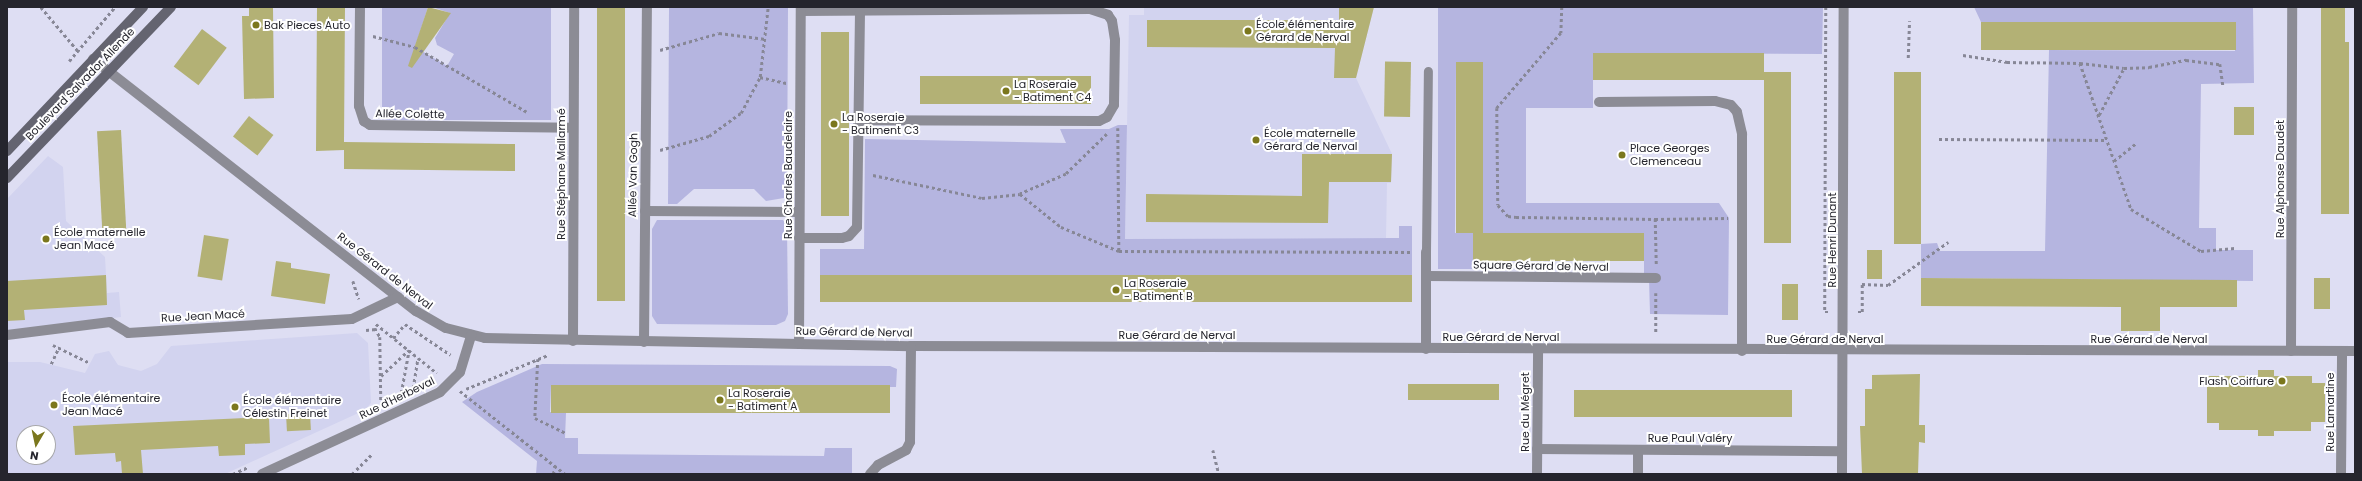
<!DOCTYPE html>
<meta charset="utf-8">
<style>
body{margin:0}
#map{position:relative;width:2362px;height:481px;overflow:hidden;background:#dedef3;font-family:Poppins,sans-serif}
div>[style]{position:absolute}
[style*='--x']{left:calc(var(--x)*1px);top:calc(var(--y)*1px);width:calc(var(--w)*1px);rotate:calc(var(--a)*1deg)}
.built>*{inset:0;background:#d2d3ef}
.green>*{inset:0;background:#b5b5e0}
.building>*{inset:0;background:#b3b175;transform-origin:0 0}
.path>*{height:2.5px;margin-top:-1.25px;transform-origin:0;background:repeating-linear-gradient(90deg,#878796 0 3px,transparent 0 6px)}
.lane>*{height:9px;margin:-4.5px;padding:0 4.5px;transform-origin:4.5px;border-radius:4.5px;background:#8c8c95}
.street>*{height:10px;margin:-5px;padding:0 5px;transform-origin:5px;border-radius:5px;background:#8c8c95}
.secondary>*{height:10px;margin:-5px;padding:0 5px;transform-origin:5px;border-radius:5px;background:#646470}
.dots>*{width:11px;height:11px;translate:-50% -50%;box-sizing:border-box;border:2px solid #fff;border-radius:50%}
span{translate:-50% -50%;white-space:nowrap;text-align:center;line-height:1.15;-webkit-text-stroke:4px #fff;paint-order:stroke}
.poi-label{font-size:11px;color:#25252d}
.left{translate:0 -50%;text-align:left}
.right{translate:-100% -50%;text-align:right}
.street-label{font-size:11px;color:#25252d}
.frame{position:absolute;inset:0;border:8px solid #25252d;pointer-events:none}
.north{position:absolute;left:16px;top:425px;width:40px;height:40px;box-sizing:border-box;background:#fff;border:1px solid #a8a8ab;border-radius:50%;rotate:189deg;font-size:11px;font-weight:700;line-height:16px;text-align:center;color:#25252d}
.north::after{content:'';display:block;margin:auto;width:14px;height:18px;background:#7b771d;clip-path:polygon(50% 0,100% 100%,50% 72%,0 100%)}
</style>
<div id="map">
<div class="built">
<div style="clip-path:polygon(1144px 7px,1374px 7px,1356px 78px,1392px 154px,1391px 183px,1387px 183px,1386px 238px,1125px 239px,1129px 15px,1144px 15px)"></div>
<div style="clip-path:polygon(48px 156px,63px 167px,66px 221px,105px 257px,107px 293px,119px 292px,121px 317px,7px 331px,7px 199px)"></div>
<div style="clip-path:polygon(evenodd,357px 333px,368px 343px,371px 403px,365px 410px,225px 474px,7px 474px,7px 362px,40px 362px,85px 373px,95px 354px,109px 351px,118px 365px,141px 371px,157px 364px,171px 346px,357px 333px,24px 433px,48px 433px,48px 457px,24px 457px,24px 433px)"></div>
</div>
<div class="green">
<div style="clip-path:polygon(382px 7px,428px 7px,415px 47px,447px 66px,454px 54px,437px 45px,435px 38px,450px 13px,432px 7px,551px 7px,551px 120px,382px 120px)"></div>
<div style="clip-path:polygon(669px 7px,788px 7px,787px 192px,784px 198px,766px 201px,754px 189px,694px 189px,677px 204px,668px 204px)"></div>
<div style="clip-path:polygon(1438px 7px,1823px 7px,1822px 54px,1593px 53px,1593px 108px,1526px 108px,1526px 203px,1719px 203px,1729px 218px,1728px 315px,1650px 314px,1649px 279px,1644px 279px,1644px 234px,1482px 233px,1483px 62px,1456px 63px,1455px 233px,1473px 233px,1473px 269px,1438px 269px)"></div>
<div style="clip-path:polygon(1974px 7px,2253px 7px,2254px 83px,2201px 84px,2199px 228px,2216px 228px,2216px 250px,2253px 250px,2253px 281px,1921px 278px,1921px 244px,1937px 243px,1940px 251px,2045px 251px,2049px 50px,2235px 51px,2235px 23px,1981px 22px)"></div>
<div style="clip-path:polygon(1118px 125px,1127px 125px,1125px 239px,1399px 238px,1399px 226px,1412px 226px,1412px 277px,820px 275px,820px 249px,864px 249px,865px 139px,1066px 143px,1060px 129px,1109px 129px)"></div>
<div style="clip-path:polygon(657px 220px,783px 220px,787px 226px,788px 314px,785px 321px,776px 325px,657px 324px,652px 316px,652px 229px)"></div>
<div style="clip-path:polygon(542px 364px,890px 366px,897px 369px,896px 387px,551px 385px,550px 412px,566px 413px,565px 438px,578px 438px,578px 454px,824px 456px,825px 448px,852px 448px,852px 474px,536px 474px,537px 461px,462px 402px,477px 392px)"></div>
</div>
<div class="building">
<div style="clip-path:polygon(249px 7px,273px 7px,274px 98px,244px 99px,242px 16px,249px 16px)"></div>
<div style="clip-path:polygon(317px 7px,345px 7px,344px 142px,515px 144px,515px 171px,344px 169px,344px 150px,316px 151px)"></div>
<div style="clip-path:polygon(428px 7px,451px 13px,412px 68px,408px 66px)"></div>
<div style="left:597px;top:7px;width:28px;height:294px"></div>
<div style="clip-path:polygon(1339px 7px,1374px 7px,1356px 78px,1334px 78px,1335px 48px,1147px 47px,1147px 20px,1339px 20px)"></div>
<div style="clip-path:polygon(2321px 7px,2345px 7px,2345px 42px,2349px 42px,2349px 214px,2321px 214px)"></div>
<div style="left:1981px;top:22px;width:255px;height:28px"></div>
<div style="left:202px;top:29px;width:31px;height:47px;rotate:37deg"></div>
<div style="left:821px;top:32px;width:28px;height:184px"></div>
<div style="left:1593px;top:53px;width:171px;height:27px"></div>
<div style="left:1411px;top:62px;width:55px;height:26px;rotate:91deg"></div>
<div style="left:1456px;top:62px;width:27px;height:171px"></div>
<div style="left:1764px;top:72px;width:27px;height:171px"></div>
<div style="left:1894px;top:72px;width:27px;height:172px"></div>
<div style="left:920px;top:76px;width:171px;height:28px"></div>
<div style="left:2234px;top:107px;width:20px;height:28px"></div>
<div style="left:249px;top:116px;width:31px;height:26px;rotate:38deg"></div>
<div style="left:121px;top:130px;width:100px;height:24px;rotate:87deg"></div>
<div style="clip-path:polygon(1302px 154px,1392px 154px,1391px 182px,1329px 182px,1328px 223px,1146px 222px,1146px 194px,1302px 196px)"></div>
<div style="left:1473px;top:233px;width:171px;height:28px"></div>
<div style="left:204px;top:235px;width:25px;height:42px;rotate:9deg"></div>
<div style="left:1867px;top:250px;width:15px;height:29px"></div>
<div style="clip-path:polygon(276px 261px,291px 263px,291px 268px,330px 274px,325px 304px,271px 296px)"></div>
<div style="clip-path:polygon(106px 275px,107px 305px,24px 310px,25px 320px,7px 321px,7px 281px)"></div>
<div style="left:820px;top:275px;width:592px;height:27px"></div>
<div style="clip-path:polygon(1921px 278px,2237px 280px,2237px 307px,2160px 307px,2160px 331px,2121px 331px,2121px 307px,1921px 306px)"></div>
<div style="left:2314px;top:278px;width:16px;height:31px"></div>
<div style="left:1782px;top:284px;width:16px;height:36px"></div>
<div style="clip-path:polygon(2258px 370px,2274px 370px,2274px 376px,2312px 376px,2312px 383px,2325px 383px,2325px 422px,2311px 422px,2311px 431px,2274px 431px,2274px 436px,2258px 436px,2258px 430px,2219px 430px,2219px 423px,2207px 423px,2207px 376px,2258px 376px)"></div>
<div style="clip-path:polygon(1920px 374px,1919px 425px,1925px 425px,1925px 443px,1919px 442px,1918px 474px,1862px 474px,1860px 426px,1865px 426px,1865px 389px,1872px 389px,1872px 375px)"></div>
<div style="left:1408px;top:384px;width:91px;height:16px"></div>
<div style="left:551px;top:385px;width:339px;height:28px"></div>
<div style="left:1574px;top:390px;width:218px;height:27px"></div>
<div style="left:310px;top:413px;width:17px;height:24px;rotate:87deg"></div>
<div style="clip-path:polygon(269px 417px,270px 443px,245px 444px,245px 455px,219px 456px,218px 446px,141px 450px,143px 474px,122px 474px,121px 461px,116px 462px,115px 453px,75px 455px,73px 426px)"></div>
</div>
<div class="path">
<div style="--x:41;--y:7;--w:57;--a:49.9"></div>
<div style="--x:1562;--y:7;--w:26;--a:92"></div>
<div style="--x:1561;--y:33;--w:99;--a:130.5"></div>
<div style="--x:1497;--y:108;--w:97;--a:89.4"></div>
<div style="--x:1498;--y:205;--w:15;--a:48"></div>
<div style="--x:1508;--y:216;--w:8;--a:7"></div>
<div style="--x:1516;--y:217;--w:139;--a:0.8"></div>
<div style="--x:1826;--y:7;--w:305;--a:90.2"></div>
<div style="--x:1825;--y:312;--w:4;--a:0"></div>
<div style="--x:373;--y:36;--w:43;--a:14.7"></div>
<div style="--x:415;--y:47;--w:129;--a:30.1"></div>
<div style="--x:660;--y:50;--w:61;--a:-16.1"></div>
<div style="--x:719;--y:33;--w:46;--a:7.4"></div>
<div style="--x:1963;--y:55;--w:45;--a:9"></div>
<div style="--x:2007;--y:62;--w:73;--a:0.8"></div>
<div style="--x:2080;--y:63;--w:44;--a:6.5"></div>
<div style="--x:2124;--y:68;--w:25;--a:-2"></div>
<div style="--x:2149;--y:67;--w:38;--a:-11"></div>
<div style="--x:2186;--y:60;--w:34;--a:7"></div>
<div style="--x:2220;--y:64;--w:22;--a:82"></div>
<div style="--x:1908;--y:58;--w:37;--a:-88"></div>
<div style="--x:69;--y:61;--w:71;--a:-49.6"></div>
<div style="--x:2080;--y:63;--w:155;--a:70.7"></div>
<div style="--x:2131;--y:209;--w:82;--a:31"></div>
<div style="--x:2201;--y:251;--w:34;--a:-5"></div>
<div style="--x:760;--y:77;--w:28;--a:13"></div>
<div style="--x:2099;--y:115;--w:53;--a:-62"></div>
<div style="--x:1118;--y:128;--w:123;--a:89.5"></div>
<div style="--x:1119;--y:251;--w:293;--a:0.2"></div>
<div style="--x:1107;--y:134;--w:57;--a:135.7"></div>
<div style="--x:1066;--y:174;--w:50;--a:156.5"></div>
<div style="--x:1020;--y:194;--w:53;--a:38.8"></div>
<div style="--x:1061;--y:227;--w:63;--a:22.5"></div>
<div style="--x:1939;--y:139;--w:168;--a:0.3"></div>
<div style="--x:660;--y:150;--w:51;--a:-15.9"></div>
<div style="--x:709;--y:136;--w:39;--a:-36"></div>
<div style="--x:741;--y:113;--w:41;--a:-62.2"></div>
<div style="--x:760;--y:77;--w:70;--a:-83.5"></div>
<div style="--x:2114;--y:161;--w:28;--a:-39"></div>
<div style="--x:873;--y:175;--w:111;--a:11.9"></div>
<div style="--x:982;--y:198;--w:38;--a:-6"></div>
<div style="--x:1656;--y:264;--w:45;--a:-91.3"></div>
<div style="--x:1655;--y:219;--w:73;--a:-0.8"></div>
<div style="--x:353;--y:281;--w:19;--a:72"></div>
<div style="--x:1656;--y:293;--w:41;--a:90"></div>
<div style="--x:1858;--y:312;--w:4;--a:0"></div>
<div style="--x:1862;--y:312;--w:28;--a:-90"></div>
<div style="--x:1862;--y:284;--w:26;--a:2"></div>
<div style="--x:1888;--y:285;--w:74;--a:-35.6"></div>
<div style="--x:376;--y:324;--w:78;--a:38.8"></div>
<div style="--x:405;--y:324;--w:55;--a:34"></div>
<div style="--x:375;--y:328;--w:10;--a:61"></div>
<div style="--x:380;--y:337;--w:65;--a:89.1"></div>
<div style="--x:366;--y:330;--w:10;--a:-6"></div>
<div style="--x:393;--y:338;--w:18;--a:-49"></div>
<div style="--x:53;--y:345;--w:41;--a:25.9"></div>
<div style="--x:538;--y:359;--w:59;--a:92.9"></div>
<div style="--x:535;--y:418;--w:34;--a:26"></div>
<div style="--x:51;--y:364;--w:19;--a:-65"></div>
<div style="--x:381;--y:376;--w:37;--a:-43"></div>
<div style="--x:413;--y:388;--w:30;--a:-81"></div>
<div style="--x:466;--y:389;--w:89;--a:-22.5"></div>
<div style="--x:460;--y:391;--w:134;--a:38.3"></div>
<div style="--x:401;--y:393;--w:44;--a:-79.5"></div>
<div style="--x:1213;--y:450;--w:25;--a:76"></div>
<div style="--x:233;--y:474;--w:17;--a:-25"></div>
<div style="--x:352;--y:474;--w:28;--a:-45"></div>
<div style="--x:553;--y:474;--w:8;--a:-76"></div>
</div>
<div class="lane">
<div style="--x:1426;--y:252;--w:181;--a:-89.4"></div>
</div>
<div class="street">
<div style="--x:360;--y:7;--w:99;--a:90.6"></div>
<div style="--x:359;--y:106;--w:16;--a:72"></div>
<div style="--x:364;--y:121;--w:7;--a:34"></div>
<div style="--x:370;--y:125;--w:203;--a:0.8"></div>
<div style="--x:801;--y:11;--w:289;--a:-0.4"></div>
<div style="--x:1090;--y:9;--w:19;--a:18"></div>
<div style="--x:1108;--y:15;--w:7;--a:56"></div>
<div style="--x:1112;--y:21;--w:19;--a:81"></div>
<div style="--x:1115;--y:40;--w:65;--a:90.9"></div>
<div style="--x:1114;--y:105;--w:14;--a:120"></div>
<div style="--x:1107;--y:117;--w:9;--a:153"></div>
<div style="--x:1099;--y:121;--w:239;--a:-179.8"></div>
<div style="--x:93;--y:59;--w:410;--a:38"></div>
<div style="--x:416;--y:311;--w:34;--a:30"></div>
<div style="--x:446;--y:328;--w:40;--a:14.4"></div>
<div style="--x:485;--y:338;--w:426;--a:1.1"></div>
<div style="--x:911;--y:346;--w:1444;--a:0.2"></div>
<div style="--x:1599;--y:102;--w:116;--a:-0.5"></div>
<div style="--x:1715;--y:101;--w:16;--a:14"></div>
<div style="--x:1731;--y:105;--w:9;--a:49"></div>
<div style="--x:1737;--y:112;--w:23;--a:77"></div>
<div style="--x:1742;--y:134;--w:217;--a:90"></div>
<div style="--x:645;--y:211;--w:154;--a:0.4"></div>
<div style="--x:799;--y:238;--w:43;--a:0"></div>
<div style="--x:842;--y:238;--w:7;--a:-16"></div>
<div style="--x:849;--y:236;--w:12;--a:-48"></div>
<div style="--x:857;--y:227;--w:216;--a:-89.2"></div>
<div style="--x:1427;--y:276;--w:229;--a:0.5"></div>
<div style="--x:7;--y:335;--w:104;--a:-7.2"></div>
<div style="--x:110;--y:322;--w:21;--a:31"></div>
<div style="--x:128;--y:333;--w:224;--a:-3.6"></div>
<div style="--x:352;--y:319;--w:51;--a:-25.6"></div>
<div style="--x:573;--y:341;--w:334;--a:-89.8"></div>
<div style="--x:644;--y:342;--w:335;--a:-89.5"></div>
<div style="--x:799;--y:343;--w:336;--a:-89.7"></div>
<div style="--x:1426;--y:349;--w:97;--a:-90"></div>
<div style="--x:2291;--y:351;--w:344;--a:-89.8"></div>
<div style="--x:1537;--y:449;--w:305;--a:0.4"></div>
<div style="--x:1638;--y:450;--w:24;--a:90"></div>
<div style="--x:262;--y:474;--w:196;--a:-24.7"></div>
<div style="--x:440;--y:392;--w:28;--a:-45"></div>
<div style="--x:460;--y:372;--w:39;--a:-73"></div>
<div style="--x:870;--y:474;--w:12;--a:-48"></div>
<div style="--x:878;--y:465;--w:32;--a:-28"></div>
<div style="--x:906;--y:450;--w:9;--a:-63"></div>
<div style="--x:910;--y:442;--w:96;--a:-89.4"></div>
<div style="--x:1537;--y:474;--w:124;--a:-89.5"></div>
<div style="--x:1842;--y:474;--w:467;--a:-89.8"></div>
<div style="--x:2341;--y:474;--w:123;--a:-89.5"></div>
</div>
<div class="secondary">
<div style="--x:7;--y:151;--w:198;--a:-46.6"></div>
<div style="--x:7;--y:178;--w:237;--a:-46.2"></div>
</div>
<div class="dots">
<div style="left:256px;top:25px;background:#7b771d"></div>
<div style="left:1248px;top:31px;background:#7b771d"></div>
<div style="left:1006px;top:91px;background:#7b771d"></div>
<div style="left:834px;top:124px;background:#7b771d"></div>
<div style="left:1256px;top:140px;background:#7b771d"></div>
<div style="left:1622px;top:155px;background:#7b771d"></div>
<div style="left:46px;top:239px;background:#7b771d"></div>
<div style="left:1116px;top:290px;background:#7b771d"></div>
<div style="left:2282px;top:381px;background:#7b771d"></div>
<div style="left:720px;top:400px;background:#7b771d"></div>
<div style="left:54px;top:405px;background:#7b771d"></div>
<div style="left:235px;top:407px;background:#7b771d"></div>
</div>
<div class="poi-label">
<span class="left" style="left:264px;top:25px">Bak Pieces Auto</span>
<span class="left" style="left:1256px;top:31px">École élémentaire<br>Gérard de Nerval</span>
<span class="left" style="left:1014px;top:91px">La Roseraie<br>- Batiment C4</span>
<span class="left" style="left:842px;top:124px">La Roseraie<br>- Batiment C3</span>
<span class="left" style="left:1264px;top:140px">École maternelle<br>Gérard de Nerval</span>
<span class="left" style="left:1630px;top:155px">Place Georges<br>Clemenceau</span>
<span class="left" style="left:54px;top:239px">École maternelle<br>Jean Macé</span>
<span class="left" style="left:1124px;top:290px">La Roseraie<br>- Batiment B</span>
<span class="right" style="left:2274px;top:381px">Flash Coiffure</span>
<span class="left" style="left:728px;top:400px">La Roseraie<br>- Batiment A</span>
<span class="left" style="left:62px;top:405px">École élémentaire<br>Jean Macé</span>
<span class="left" style="left:243px;top:407px">École élémentaire<br>Célestin Freinet</span>
</div>
<div class="street-label">
<span style="left:80px;top:84px;rotate:-46deg">Boulevard Salvador Allende</span>
<span style="left:410px;top:114px;rotate:1deg">Allée Colette</span>
<span style="left:561px;top:174px;rotate:-90deg">Rue Stéphane Mallarmé</span>
<span style="left:633px;top:175px;rotate:-89deg">Allée Van Gogh</span>
<span style="left:788px;top:175px;rotate:-90deg">Rue Charles Baudelaire</span>
<span style="left:2280px;top:179px;rotate:-90deg">Rue Alphonse Daudet</span>
<span style="left:1832px;top:240px;rotate:-90deg">Rue Henri Dunant</span>
<span style="left:1541px;top:266px;rotate:1deg">Square Gérard de Nerval</span>
<span style="left:385px;top:271px;rotate:38deg">Rue Gérard de Nerval</span>
<span style="left:203px;top:316px;rotate:-3deg">Rue Jean Macé</span>
<span style="left:854px;top:332px;rotate:1deg">Rue Gérard de Nerval</span>
<span style="left:1177px;top:335px">Rue Gérard de Nerval</span>
<span style="left:1501px;top:337px">Rue Gérard de Nerval</span>
<span style="left:1825px;top:339px">Rue Gérard de Nerval</span>
<span style="left:2149px;top:339px">Rue Gérard de Nerval</span>
<span style="left:397px;top:398px;rotate:-26deg">Rue d'Herbeval</span>
<span style="left:1525px;top:412px;rotate:-90deg">Rue du Mégret</span>
<span style="left:2330px;top:412px;rotate:-90deg">Rue Lamartine</span>
<span style="left:1690px;top:438px">Rue Paul Valéry</span>
</div>
<div class="frame"></div>
<div class="north">N</div>
</div>
